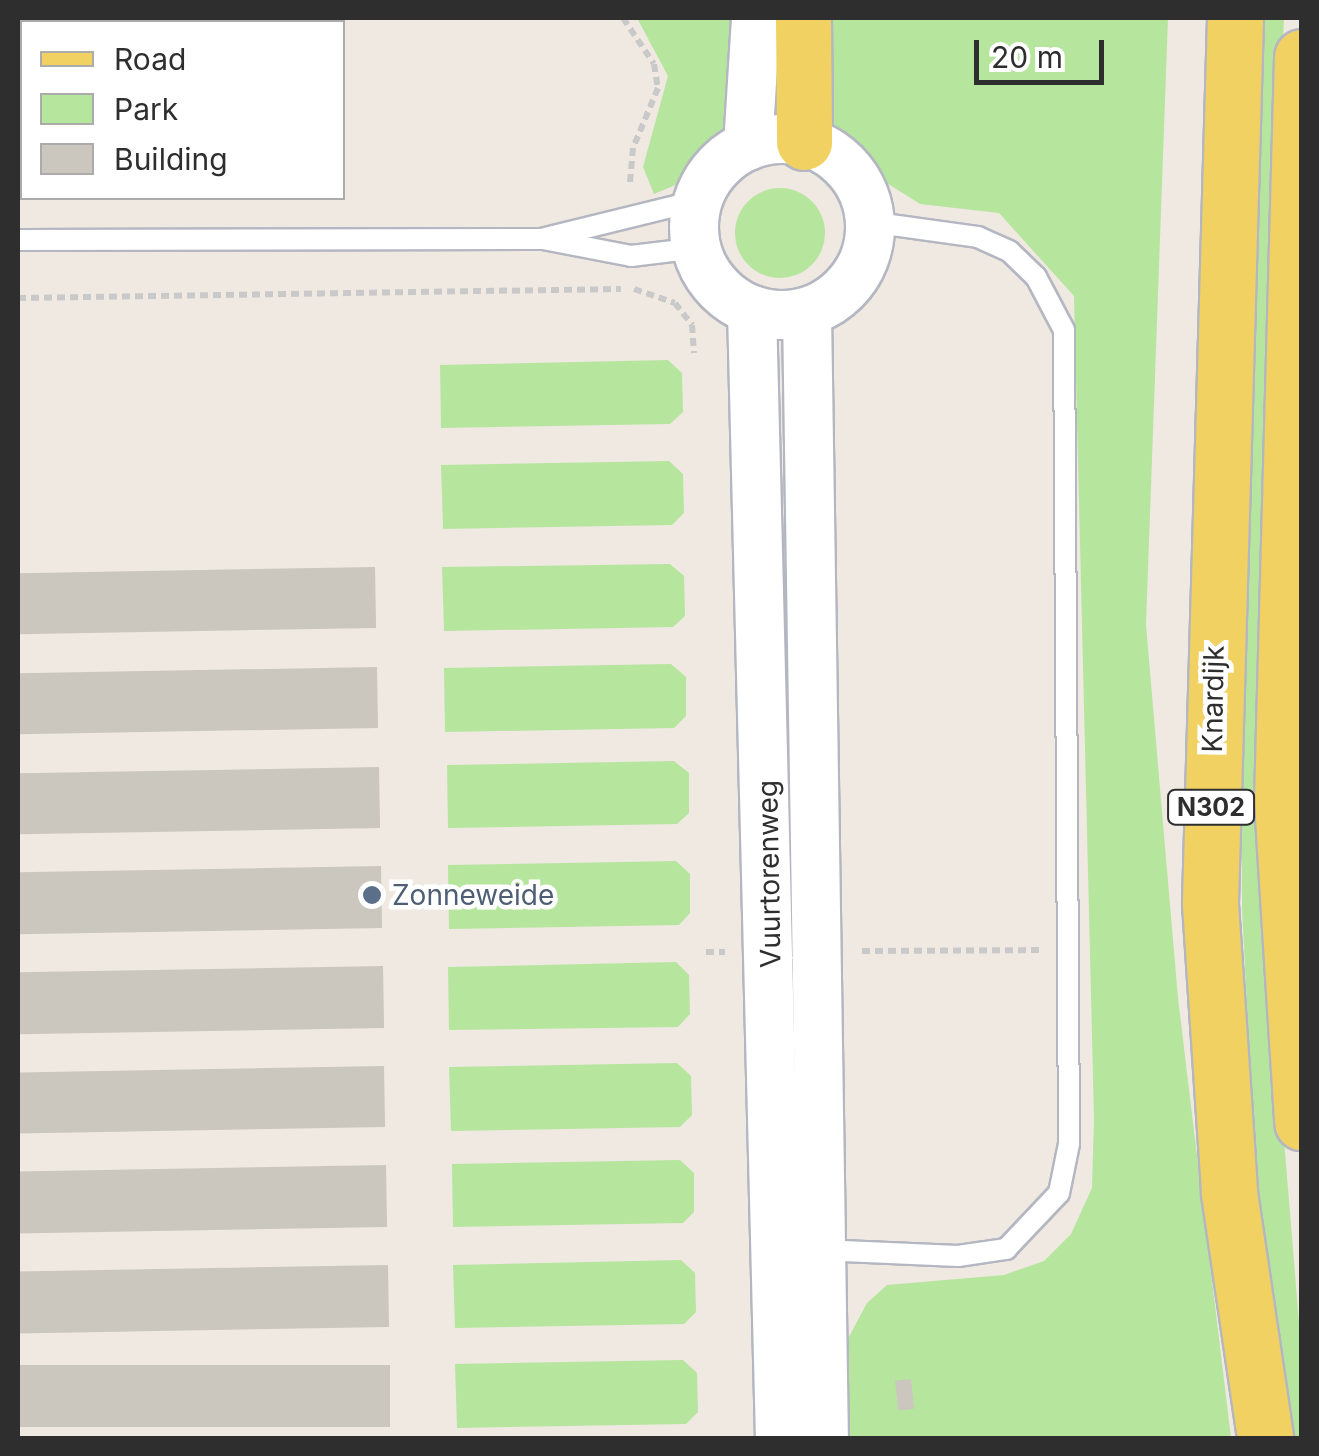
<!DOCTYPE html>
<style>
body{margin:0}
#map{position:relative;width:1319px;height:1456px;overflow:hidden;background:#efe9e1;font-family:Inter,sans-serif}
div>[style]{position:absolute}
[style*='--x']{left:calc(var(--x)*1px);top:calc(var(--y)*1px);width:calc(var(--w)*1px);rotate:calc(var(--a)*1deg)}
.green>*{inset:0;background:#b6e59e}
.round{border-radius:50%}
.building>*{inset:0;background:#cbc7bf;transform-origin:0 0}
.path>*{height:6px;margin-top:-3px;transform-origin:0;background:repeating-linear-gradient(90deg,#c9c9c9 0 8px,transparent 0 13px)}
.roads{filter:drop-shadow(2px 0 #b4b7c1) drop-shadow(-2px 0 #b4b7c1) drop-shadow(0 2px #b4b7c1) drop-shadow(0 -2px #b4b7c1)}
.service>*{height:20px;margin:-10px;padding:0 10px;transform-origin:10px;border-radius:10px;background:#fff}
.tertiary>*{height:48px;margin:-24px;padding:0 24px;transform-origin:24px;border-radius:24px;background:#fff}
.tertiary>.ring{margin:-24px;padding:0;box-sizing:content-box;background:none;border:48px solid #fff;border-radius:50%}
.primary>*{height:55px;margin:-27.5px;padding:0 27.5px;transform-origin:27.5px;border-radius:27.5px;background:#f2d163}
.dots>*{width:28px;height:28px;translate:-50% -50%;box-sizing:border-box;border:5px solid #fff;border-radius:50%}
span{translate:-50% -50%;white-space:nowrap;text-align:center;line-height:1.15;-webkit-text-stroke:9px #fff;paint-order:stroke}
.shield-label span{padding:2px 8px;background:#fff;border:2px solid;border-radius:8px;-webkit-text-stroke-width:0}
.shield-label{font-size:25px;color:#2e2e2e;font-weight:700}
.street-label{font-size:28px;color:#2e2e2e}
.service-label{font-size:28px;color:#4e5e75}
.left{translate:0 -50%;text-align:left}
.frame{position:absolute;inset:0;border:20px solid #2e2e2e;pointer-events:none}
.legend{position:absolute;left:20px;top:20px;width:325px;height:180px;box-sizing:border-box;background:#fff;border:2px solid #ababab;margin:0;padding:12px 18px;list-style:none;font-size:30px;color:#2e2e2e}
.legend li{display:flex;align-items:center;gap:20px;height:50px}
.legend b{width:50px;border:2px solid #ababab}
.scale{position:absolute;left:974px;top:40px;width:130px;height:45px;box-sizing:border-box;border:5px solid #2e2e2e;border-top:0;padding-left:12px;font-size:30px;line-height:35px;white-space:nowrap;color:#2e2e2e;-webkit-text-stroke:8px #fff;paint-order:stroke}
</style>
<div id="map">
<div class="green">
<div style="clip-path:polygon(637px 18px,740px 18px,739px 115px,685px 181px,654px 194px,643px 167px,668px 76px)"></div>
<div style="clip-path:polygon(816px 18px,1168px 18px,1146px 625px,1178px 998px,1231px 1438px,837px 1438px,835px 1363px,867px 1303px,887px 1285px,1004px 1275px,1044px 1261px,1071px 1234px,1092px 1188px,1094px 1119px,1074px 296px,999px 213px,920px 204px,860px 166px,826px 119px)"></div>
<div style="clip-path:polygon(1258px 18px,1284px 18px,1264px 469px,1265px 908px,1301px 1347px,1301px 1438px,1288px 1438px,1254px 1148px,1242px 908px,1241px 467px)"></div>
<div class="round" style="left:735px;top:188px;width:90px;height:90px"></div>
<div style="clip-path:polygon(668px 360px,682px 373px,683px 412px,670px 424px,441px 428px,440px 365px)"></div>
<div style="clip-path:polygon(669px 461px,683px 474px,684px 513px,672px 525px,443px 529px,441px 465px)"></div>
<div style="clip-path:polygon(670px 564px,684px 576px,685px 616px,673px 627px,444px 631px,442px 567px)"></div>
<div style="clip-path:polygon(671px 664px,686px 677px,686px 716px,674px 728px,445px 732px,444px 668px)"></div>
<div style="clip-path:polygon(674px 761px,689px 773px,689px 813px,677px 824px,448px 828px,447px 765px)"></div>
<div style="clip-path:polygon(676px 861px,690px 874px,690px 913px,679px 925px,449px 929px,448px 865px)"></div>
<div style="clip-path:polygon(676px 962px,689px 975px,690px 1014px,678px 1027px,449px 1030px,448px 967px)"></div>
<div style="clip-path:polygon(677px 1063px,691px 1076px,692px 1115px,680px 1127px,451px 1131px,449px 1067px)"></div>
<div style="clip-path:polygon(680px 1160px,694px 1173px,694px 1212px,683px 1223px,453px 1227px,452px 1164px)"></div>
<div style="clip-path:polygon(681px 1260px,695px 1273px,696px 1312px,684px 1324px,455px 1328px,453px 1265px)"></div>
<div style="clip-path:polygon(683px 1360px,697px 1373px,698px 1412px,686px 1424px,457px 1428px,455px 1364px)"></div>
</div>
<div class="building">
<div style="left:375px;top:567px;width:61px;height:357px;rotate:89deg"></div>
<div style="left:377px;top:667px;width:61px;height:359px;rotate:89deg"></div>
<div style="left:379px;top:767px;width:61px;height:361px;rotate:89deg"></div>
<div style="left:381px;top:866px;width:62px;height:363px;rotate:89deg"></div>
<div style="left:383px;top:966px;width:62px;height:365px;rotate:89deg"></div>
<div style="left:384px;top:1066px;width:61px;height:366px;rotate:89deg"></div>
<div style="left:386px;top:1165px;width:62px;height:368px;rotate:89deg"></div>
<div style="left:388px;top:1265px;width:62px;height:370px;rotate:89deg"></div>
<div style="left:390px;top:1365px;width:62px;height:372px;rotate:90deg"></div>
<div style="left:911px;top:1379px;width:30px;height:16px;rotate:84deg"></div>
</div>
<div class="path">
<div style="--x:623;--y:18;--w:55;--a:56"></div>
<div style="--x:654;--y:64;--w:24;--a:81"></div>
<div style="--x:658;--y:88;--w:65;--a:112.6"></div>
<div style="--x:633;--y:148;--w:38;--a:95"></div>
<div style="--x:634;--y:289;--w:43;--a:18.9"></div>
<div style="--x:675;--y:303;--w:28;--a:52"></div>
<div style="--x:692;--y:325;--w:28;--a:86"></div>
<div style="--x:18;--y:298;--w:603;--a:-0.86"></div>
<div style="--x:862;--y:951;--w:178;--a:-0.3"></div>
<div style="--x:706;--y:952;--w:19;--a:0"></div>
</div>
<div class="roads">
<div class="service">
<div style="--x:545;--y:238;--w:155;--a:-13.8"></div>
<div style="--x:18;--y:240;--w:525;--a:-0.11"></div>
<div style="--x:543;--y:239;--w:90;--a:10.9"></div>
<div style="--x:631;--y:256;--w:66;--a:-6.9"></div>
<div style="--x:820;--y:1250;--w:138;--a:2.5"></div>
<div style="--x:958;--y:1256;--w:49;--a:-8.3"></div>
<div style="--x:1006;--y:1249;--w:77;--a:-46.6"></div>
<div style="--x:1059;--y:1193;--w:50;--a:-78.5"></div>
<div style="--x:1069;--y:1144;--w:814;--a:-90.35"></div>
<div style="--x:1064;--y:330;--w:60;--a:-117.8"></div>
<div style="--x:1036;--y:277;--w:37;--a:-136"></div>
<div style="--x:1009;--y:251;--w:34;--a:-156"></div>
<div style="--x:978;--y:237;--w:109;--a:-172.1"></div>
</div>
<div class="tertiary">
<div class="ring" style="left:694px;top:139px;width:128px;height:128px"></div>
<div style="--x:748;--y:146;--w:128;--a:-86.4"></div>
<div style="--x:752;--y:310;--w:1128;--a:88.58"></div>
<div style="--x:807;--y:312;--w:1126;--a:89.14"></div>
</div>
<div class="primary">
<div style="--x:803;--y:18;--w:124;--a:89.5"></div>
<div style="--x:1235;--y:18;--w:886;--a:91.62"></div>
<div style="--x:1210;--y:904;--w:290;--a:86.2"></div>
<div style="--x:1229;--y:1193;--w:248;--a:81.6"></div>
<div style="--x:1302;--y:57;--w:744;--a:91.54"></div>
<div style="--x:1282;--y:801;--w:322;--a:86.4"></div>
</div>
</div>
<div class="dots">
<div style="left:372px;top:895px;background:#5c6f8a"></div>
</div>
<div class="shield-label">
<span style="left:1211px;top:807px">N302</span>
</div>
<div class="street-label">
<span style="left:1213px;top:699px;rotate:-89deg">Knardijk</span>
<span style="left:769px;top:874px;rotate:-91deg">Vuurtorenweg</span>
</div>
<div class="service-label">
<span class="left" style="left:392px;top:895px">Zonneweide</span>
</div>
<div class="frame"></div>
<ul class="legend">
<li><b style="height:12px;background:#f2d163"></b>Road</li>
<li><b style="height:28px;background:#b6e59e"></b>Park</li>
<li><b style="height:28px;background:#cbc7bf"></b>Building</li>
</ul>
<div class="scale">20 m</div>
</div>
